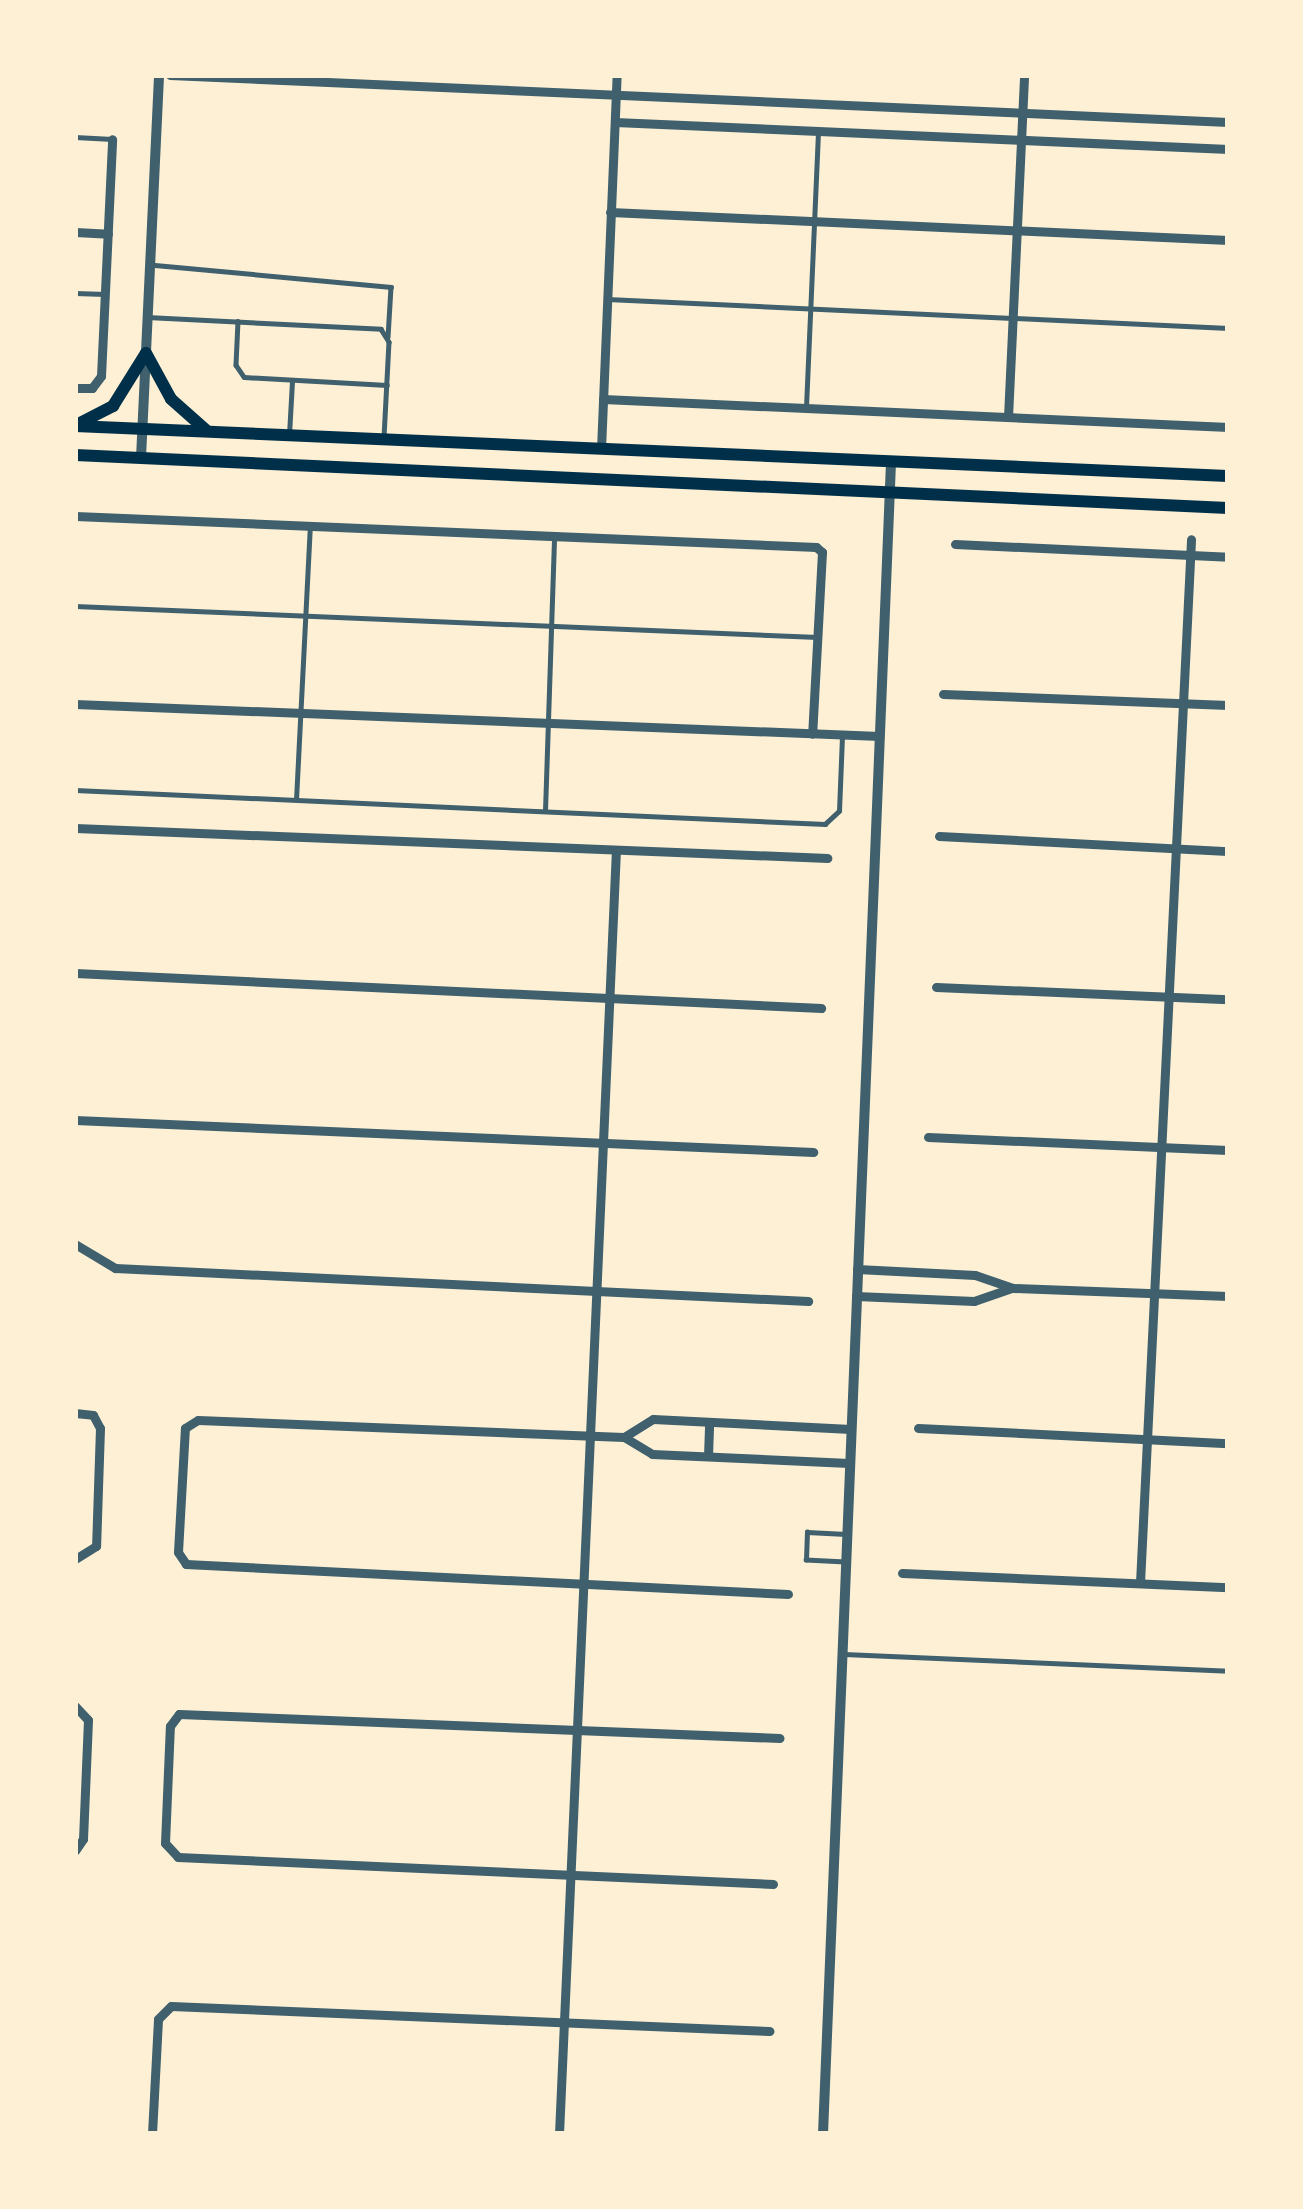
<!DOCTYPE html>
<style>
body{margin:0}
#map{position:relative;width:1303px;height:2209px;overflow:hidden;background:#fdf0d5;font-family:"Public Sans",sans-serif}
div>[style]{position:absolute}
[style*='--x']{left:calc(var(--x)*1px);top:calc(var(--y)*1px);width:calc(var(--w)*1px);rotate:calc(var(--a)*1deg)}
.service>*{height:4.5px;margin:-2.25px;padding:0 2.25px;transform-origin:2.25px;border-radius:2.25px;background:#3f606c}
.minor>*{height:9px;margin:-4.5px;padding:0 4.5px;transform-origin:4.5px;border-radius:4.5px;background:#3f606c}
.tertiary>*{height:10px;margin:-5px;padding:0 5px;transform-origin:5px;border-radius:5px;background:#3f606c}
.secondary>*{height:12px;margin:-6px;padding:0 6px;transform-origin:6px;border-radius:6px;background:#003049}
span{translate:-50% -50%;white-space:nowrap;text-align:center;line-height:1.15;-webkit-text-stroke:12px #fdf0d5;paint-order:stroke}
.frame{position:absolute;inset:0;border:78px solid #fdf0d5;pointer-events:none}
</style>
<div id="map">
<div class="service">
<div style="--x:75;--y:137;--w:37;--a:3"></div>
<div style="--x:155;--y:265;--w:237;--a:5.3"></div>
<div style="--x:391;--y:287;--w:50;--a:93.4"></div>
<div style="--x:75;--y:293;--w:30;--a:2"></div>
<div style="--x:607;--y:299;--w:622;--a:2.67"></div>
<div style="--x:147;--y:317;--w:234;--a:2.9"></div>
<div style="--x:381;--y:329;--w:15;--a:58"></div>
<div style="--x:389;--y:342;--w:97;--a:93"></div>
<div style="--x:238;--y:321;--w:44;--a:92.6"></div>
<div style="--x:236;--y:365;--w:14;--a:56"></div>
<div style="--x:244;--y:377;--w:143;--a:3.2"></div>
<div style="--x:806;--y:407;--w:276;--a:-87.5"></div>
<div style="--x:289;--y:435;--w:54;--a:-86.8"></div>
<div style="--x:75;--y:606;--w:743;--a:2.39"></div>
<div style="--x:75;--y:790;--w:751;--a:2.6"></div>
<div style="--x:825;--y:824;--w:19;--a:-43"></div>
<div style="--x:839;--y:811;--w:75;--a:-87.7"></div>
<div style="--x:296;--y:800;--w:273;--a:-87.1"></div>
<div style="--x:545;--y:811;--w:273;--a:-88.1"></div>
<div style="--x:845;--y:1562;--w:39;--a:-177"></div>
<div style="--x:806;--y:1560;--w:28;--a:-88"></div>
<div style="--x:807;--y:1532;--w:39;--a:3"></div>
<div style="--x:844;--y:1654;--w:384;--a:2.5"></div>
</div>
<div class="minor">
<div style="--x:170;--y:75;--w:1059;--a:2.54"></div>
<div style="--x:615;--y:122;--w:614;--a:2.52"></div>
<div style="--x:610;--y:212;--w:619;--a:2.59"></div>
<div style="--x:75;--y:232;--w:33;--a:3"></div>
<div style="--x:75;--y:388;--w:17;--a:0"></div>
<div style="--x:92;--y:388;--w:15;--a:-53"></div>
<div style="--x:101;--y:376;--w:237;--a:-87.3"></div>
<div style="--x:603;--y:399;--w:626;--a:2.57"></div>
<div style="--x:1008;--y:417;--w:342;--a:-87.3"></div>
<div style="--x:601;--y:449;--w:374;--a:-87.6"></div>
<div style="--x:75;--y:516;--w:742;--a:2.4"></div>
<div style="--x:816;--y:547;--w:8;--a:40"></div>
<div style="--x:822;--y:552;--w:182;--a:93.1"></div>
<div style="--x:955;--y:544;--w:273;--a:2.7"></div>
<div style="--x:943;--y:694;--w:285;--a:2.2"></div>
<div style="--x:75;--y:704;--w:805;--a:2.28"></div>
<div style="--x:75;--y:828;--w:753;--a:2.28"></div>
<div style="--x:939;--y:836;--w:289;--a:3"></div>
<div style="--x:75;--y:973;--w:747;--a:2.69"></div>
<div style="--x:936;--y:987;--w:292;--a:2.4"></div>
<div style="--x:75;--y:1120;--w:739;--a:2.48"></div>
<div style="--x:928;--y:1137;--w:300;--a:2.5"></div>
<div style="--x:75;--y:1244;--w:47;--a:31"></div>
<div style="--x:115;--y:1268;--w:694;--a:2.73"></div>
<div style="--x:857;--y:1269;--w:118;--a:2.9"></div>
<div style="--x:975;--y:1275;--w:40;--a:18.9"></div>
<div style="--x:1013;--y:1288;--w:215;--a:2.1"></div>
<div style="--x:856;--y:1296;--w:118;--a:2.4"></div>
<div style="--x:974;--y:1301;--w:39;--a:-19"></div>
<div style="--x:75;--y:1413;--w:18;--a:6"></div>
<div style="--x:93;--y:1415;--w:15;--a:62"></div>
<div style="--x:100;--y:1428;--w:118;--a:91.9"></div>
<div style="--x:96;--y:1546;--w:25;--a:148"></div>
<div style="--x:918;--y:1428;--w:310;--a:2.8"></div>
<div style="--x:624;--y:1437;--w:34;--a:-32"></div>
<div style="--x:653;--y:1419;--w:198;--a:2.9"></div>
<div style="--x:708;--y:1456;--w:34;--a:-88"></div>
<div style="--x:902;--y:1573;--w:326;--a:2.5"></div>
<div style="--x:1140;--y:1583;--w:1045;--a:-87.2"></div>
<div style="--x:788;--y:1594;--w:603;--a:-177.15"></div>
<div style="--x:186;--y:1564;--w:14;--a:-124"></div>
<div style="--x:178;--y:1552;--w:124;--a:-86.8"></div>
<div style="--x:185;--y:1428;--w:15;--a:-32"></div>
<div style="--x:198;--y:1420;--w:426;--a:2.3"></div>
<div style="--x:624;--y:1437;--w:33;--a:31"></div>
<div style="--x:652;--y:1454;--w:197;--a:2.6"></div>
<div style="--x:75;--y:1706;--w:19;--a:47"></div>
<div style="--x:88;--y:1720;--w:119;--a:92.4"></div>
<div style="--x:83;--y:1839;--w:14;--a:124"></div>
<div style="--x:773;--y:1884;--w:596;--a:-177.4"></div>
<div style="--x:178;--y:1857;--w:19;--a:-133"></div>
<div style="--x:165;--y:1843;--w:117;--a:-87.6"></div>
<div style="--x:170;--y:1726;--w:15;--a:-53"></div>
<div style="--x:179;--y:1714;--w:601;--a:2.29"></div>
<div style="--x:152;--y:2134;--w:115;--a:-87"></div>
<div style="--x:158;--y:2019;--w:18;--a:-45"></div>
<div style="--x:171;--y:2006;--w:599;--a:2.39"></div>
<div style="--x:559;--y:2134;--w:1284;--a:-87.46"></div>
</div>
<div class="tertiary">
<div style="--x:141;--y:458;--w:383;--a:-87.3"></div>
<div style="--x:823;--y:2134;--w:1674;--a:-87.67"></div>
</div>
<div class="secondary">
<div style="--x:146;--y:353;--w:52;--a:61.5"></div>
<div style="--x:171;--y:399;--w:47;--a:41.5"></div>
<div style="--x:76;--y:425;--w:42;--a:-27.2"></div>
<div style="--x:113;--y:406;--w:62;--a:-58.1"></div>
<div style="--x:75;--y:426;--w:1154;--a:2.48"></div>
<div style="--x:75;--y:455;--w:1154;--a:2.63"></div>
</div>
<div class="frame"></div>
</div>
